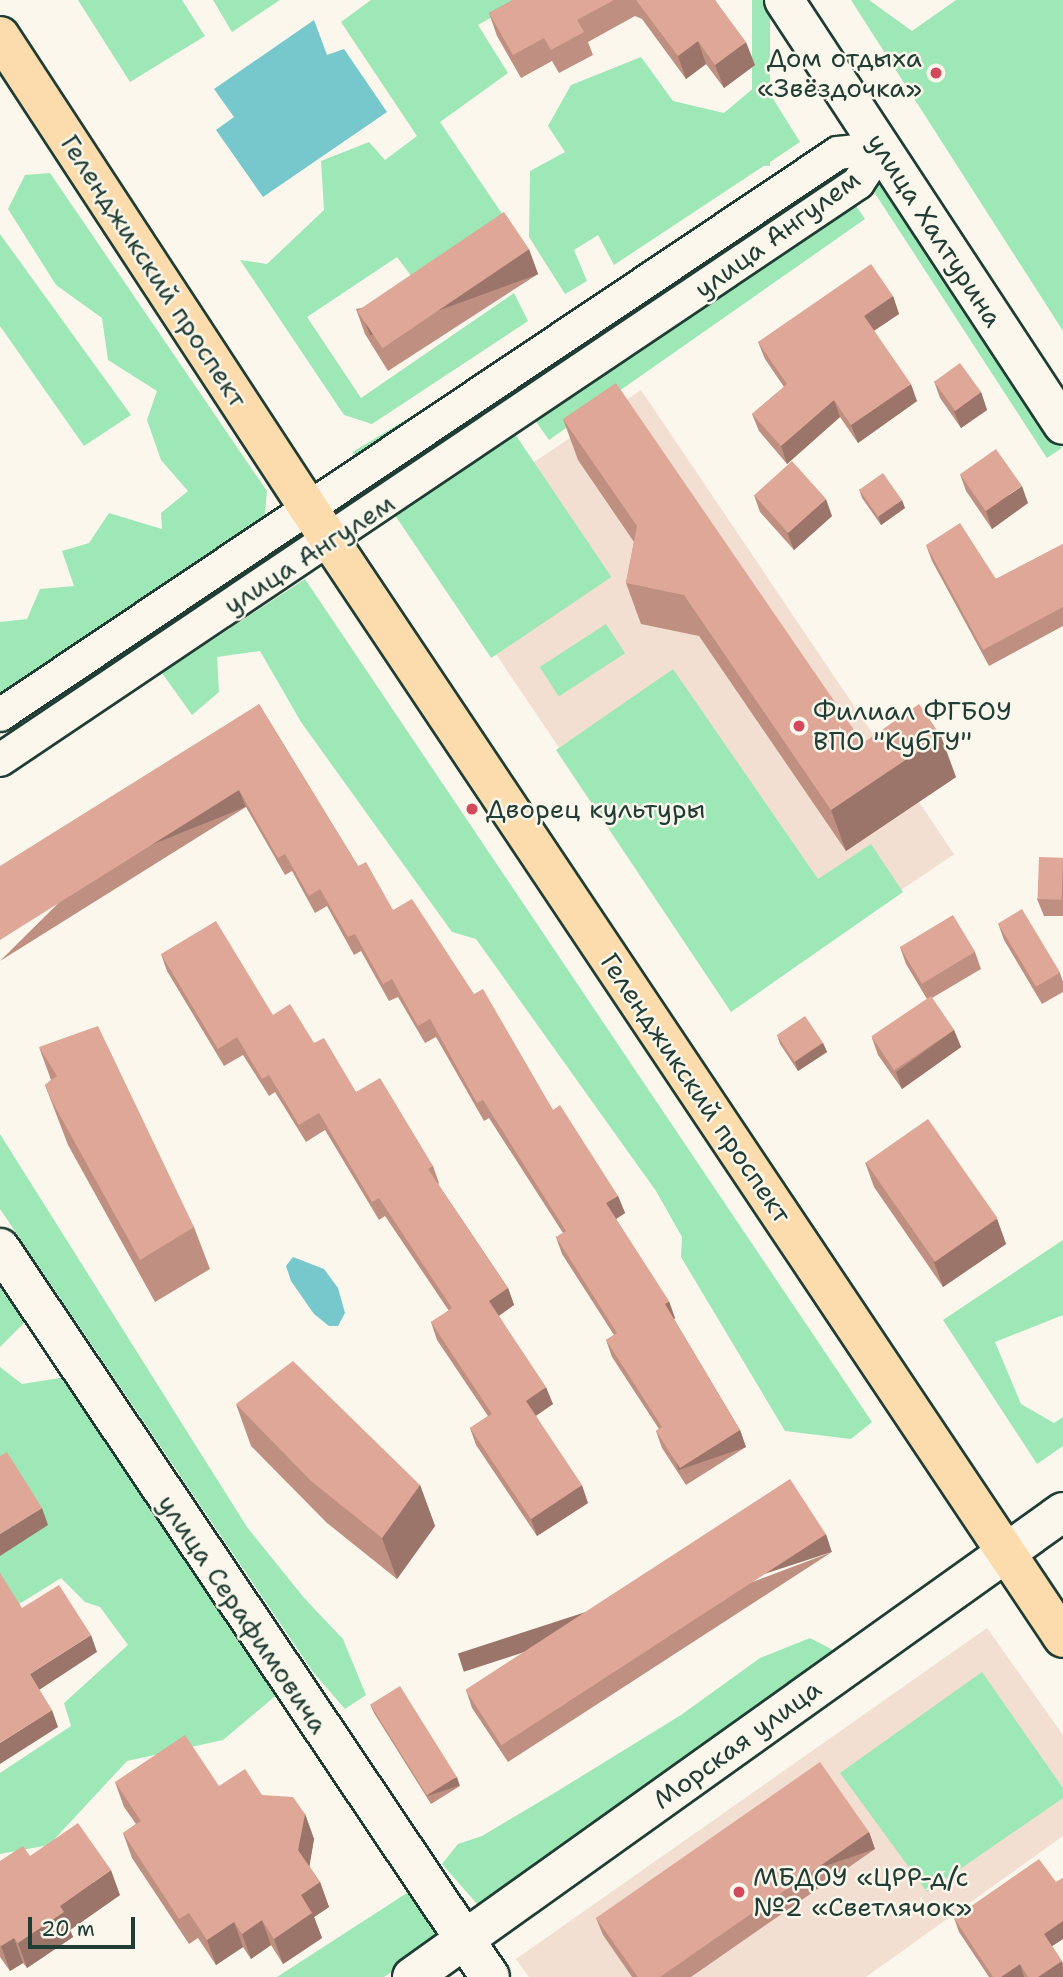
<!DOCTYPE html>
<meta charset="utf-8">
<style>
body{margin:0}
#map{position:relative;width:1063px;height:1977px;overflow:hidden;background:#fbf7ec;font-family:"Shantell Sans",sans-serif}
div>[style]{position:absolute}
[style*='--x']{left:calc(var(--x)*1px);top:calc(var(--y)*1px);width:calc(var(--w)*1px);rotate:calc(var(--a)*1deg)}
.built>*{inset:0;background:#f2dfd2;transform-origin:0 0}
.green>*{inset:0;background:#9ee7b6;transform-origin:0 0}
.water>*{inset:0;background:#76c8cd}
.roads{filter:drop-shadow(2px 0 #1f3d34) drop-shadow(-2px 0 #1f3d34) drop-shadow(0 2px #1f3d34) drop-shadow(0 -2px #1f3d34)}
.pedestrian>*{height:32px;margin:-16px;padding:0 16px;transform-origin:16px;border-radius:16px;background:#fbf7ec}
.minor>*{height:38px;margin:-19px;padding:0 19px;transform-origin:19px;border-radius:19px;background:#fbf7ec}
.primary>*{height:38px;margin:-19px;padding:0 19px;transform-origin:19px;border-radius:19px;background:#fcdcac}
.wall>*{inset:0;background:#bf9082}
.shaded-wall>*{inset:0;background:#9b756a;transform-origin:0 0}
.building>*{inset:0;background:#dea797;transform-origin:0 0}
.dots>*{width:19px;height:19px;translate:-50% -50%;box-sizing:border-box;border:4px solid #fbf7ec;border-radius:50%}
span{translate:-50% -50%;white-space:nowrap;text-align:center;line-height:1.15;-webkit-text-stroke:5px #fbf7ec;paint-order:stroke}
.poi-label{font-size:26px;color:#1f3d34}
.right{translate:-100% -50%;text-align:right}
.left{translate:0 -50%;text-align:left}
.street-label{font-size:26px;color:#1f3d34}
.scale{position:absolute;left:28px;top:1917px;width:107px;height:32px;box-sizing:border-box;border:4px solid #1f3d34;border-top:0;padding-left:9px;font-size:21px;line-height:24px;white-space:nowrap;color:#1f3d34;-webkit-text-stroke:5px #fbf7ec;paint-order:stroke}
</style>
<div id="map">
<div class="built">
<div style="left:641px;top:390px;width:560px;height:268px;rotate:56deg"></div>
<div style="clip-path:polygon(987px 1628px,1063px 1735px,1063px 1836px,866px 1977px,529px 1977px,516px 1959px)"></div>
</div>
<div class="green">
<div style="clip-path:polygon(78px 0,182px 0,205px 36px,130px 82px)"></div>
<div style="clip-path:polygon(213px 0,280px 0,232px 32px)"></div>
<div style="clip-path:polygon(371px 0,522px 0,478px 25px,508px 73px,440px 122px,507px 221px,418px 285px,397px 257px,307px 317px,361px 398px,514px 293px,528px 321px,372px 424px,344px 415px,240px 260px,267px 264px,324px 210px,321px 161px,369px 142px,385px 160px,417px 136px,341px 22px)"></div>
<div style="left:752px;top:0;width:18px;height:166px"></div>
<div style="clip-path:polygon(851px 0,869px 0,912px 31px,956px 0,1063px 0,1063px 331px)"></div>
<div style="clip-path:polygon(641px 57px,673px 101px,724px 113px,762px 81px,800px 142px,614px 265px,598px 235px,574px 250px,587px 281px,565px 294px,529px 237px,530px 171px,565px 152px,548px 126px,571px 85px)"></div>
<div style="left:835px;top:162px;width:26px;height:563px;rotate:59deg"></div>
<div style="left:880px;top:168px;width:334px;height:18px;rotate:57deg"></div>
<div style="clip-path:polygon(50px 173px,267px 491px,264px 523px,0 700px,0 622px,27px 619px,40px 589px,74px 586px,62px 551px,89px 543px,109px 513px,162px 529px,161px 513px,188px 491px,161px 460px,147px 420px,157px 391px,108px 360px,102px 318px,56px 285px,8px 209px,25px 175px)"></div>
<div style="clip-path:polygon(852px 200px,865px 219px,549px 440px,532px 416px)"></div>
<div style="clip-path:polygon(0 234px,131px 415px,84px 446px,0 326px)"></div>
<div style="left:513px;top:431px;width:176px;height:145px;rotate:56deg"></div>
<div style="left:276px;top:540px;width:19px;height:334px;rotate:58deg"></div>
<div style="clip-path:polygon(305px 579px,872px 1422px,851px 1439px,785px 1431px,681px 1257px,682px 1237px,656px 1191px,476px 939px,452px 932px,301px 722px,260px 651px,217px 657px,219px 692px,192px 715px,162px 673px)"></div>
<div style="left:606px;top:624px;width:35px;height:79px;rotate:57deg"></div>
<div style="clip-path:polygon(673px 669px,818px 879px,871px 844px,903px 892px,731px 1012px,556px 750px)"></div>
<div style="clip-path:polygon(0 1134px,247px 1527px,305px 1599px,343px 1639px,366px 1695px,345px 1709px,313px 1672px,0 1209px)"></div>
<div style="clip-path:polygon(1063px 1240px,1063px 1315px,995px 1342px,1021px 1404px,1054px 1423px,1063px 1417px,1063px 1446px,1037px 1464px,943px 1320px)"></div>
<div style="clip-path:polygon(0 1281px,27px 1320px,0 1347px)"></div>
<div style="clip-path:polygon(0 1367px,22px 1384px,66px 1377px,280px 1692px,223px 1740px,127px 1761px,49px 1845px,0 1854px,0 1773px,71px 1726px,64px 1703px,128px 1645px,100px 1607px,85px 1602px,61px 1578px,0 1616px)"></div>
<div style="clip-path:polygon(810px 1638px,833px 1650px,478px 1905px,442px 1864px,458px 1844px,482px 1836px,551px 1795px,681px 1715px,760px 1658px)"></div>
<div style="clip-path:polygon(982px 1672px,1063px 1788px,1063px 1798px,927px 1892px,840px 1773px)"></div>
<div style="clip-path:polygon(410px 1891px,446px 1934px,384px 1977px,277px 1977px)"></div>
</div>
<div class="water">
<div style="clip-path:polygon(314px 20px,327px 55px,344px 49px,387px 112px,263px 197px,216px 130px,234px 117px,214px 89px)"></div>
<div style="clip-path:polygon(293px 1257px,324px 1269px,338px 1288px,345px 1313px,338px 1326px,329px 1326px,314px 1314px,291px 1281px,286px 1266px)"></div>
</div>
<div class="roads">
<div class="pedestrian">
<div style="--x:0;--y:715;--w:1009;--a:-33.85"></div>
<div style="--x:838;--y:153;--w:43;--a:-6.6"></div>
<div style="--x:0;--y:760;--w:1034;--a:-33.92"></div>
<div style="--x:858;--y:183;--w:42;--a:-56.7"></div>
</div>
<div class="minor">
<div style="--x:784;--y:0;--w:508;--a:56.72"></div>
<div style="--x:0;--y:1248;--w:878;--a:56.09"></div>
<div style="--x:412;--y:1977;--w:800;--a:-35.54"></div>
</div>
<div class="primary">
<div style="--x:0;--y:36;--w:561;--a:56.85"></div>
<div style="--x:307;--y:506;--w:1361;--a:56.26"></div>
</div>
</div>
<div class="wall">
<div style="clip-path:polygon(513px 0,715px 0,755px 65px,724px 88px,706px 64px,686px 79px,642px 19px,635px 16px,588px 42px,593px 55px,559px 73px,552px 61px,521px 78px,497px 36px,489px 13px)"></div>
<div style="clip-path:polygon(538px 274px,388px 371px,365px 334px,356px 309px)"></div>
<div style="clip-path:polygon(893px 296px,899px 314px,874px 331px,917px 401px,858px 443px,840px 417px,787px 464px,759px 431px,752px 414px,784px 387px,765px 359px,758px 342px)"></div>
<div style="clip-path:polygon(934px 381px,981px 392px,987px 410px,961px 428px,940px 398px)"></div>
<div style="clip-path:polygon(563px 419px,863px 743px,956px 777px,846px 851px,699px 636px,641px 624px,626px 583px,634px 542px,578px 460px)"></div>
<div style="clip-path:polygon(960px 474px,1028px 503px,992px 529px,966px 491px)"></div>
<div style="clip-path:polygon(859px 489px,905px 508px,881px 525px,862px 498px)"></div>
<div style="clip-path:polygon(754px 495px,832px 516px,794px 550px,760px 512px)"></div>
<div style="clip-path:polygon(1063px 544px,1063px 626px,989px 666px,932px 561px,926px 545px,996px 579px)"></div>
<div style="clip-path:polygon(259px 704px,358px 866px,393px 910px,474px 994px,553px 1110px,618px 1196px,625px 1213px,616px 1219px,675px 1318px,674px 1319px,740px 1430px,746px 1447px,686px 1485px,662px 1448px,656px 1431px,659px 1429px,612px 1357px,606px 1340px,614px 1335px,562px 1254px,556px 1237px,563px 1233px,489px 1118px,484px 1121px,436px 1037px,425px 1043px,398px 997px,389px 1001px,361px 951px,354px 955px,327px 906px,315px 913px,292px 871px,285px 875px,246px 807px,0 961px)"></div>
<div style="clip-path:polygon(1063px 858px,1063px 916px,1044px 916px,1037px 899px)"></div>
<div style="clip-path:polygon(998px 923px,1060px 973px,1063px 982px,1063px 992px,1042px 1004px,1004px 940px)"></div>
<div style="clip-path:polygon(900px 947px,975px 952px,981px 969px,932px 998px,954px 1030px,961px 1047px,902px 1089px,878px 1055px,872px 1038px,927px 999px,906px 964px)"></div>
<div style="clip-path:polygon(161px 954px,273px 1015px,314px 1043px,356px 1092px,433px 1166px,439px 1183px,438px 1184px,508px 1288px,514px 1305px,499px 1316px,553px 1404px,536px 1416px,588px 1503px,537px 1536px,476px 1445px,470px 1428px,488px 1416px,437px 1340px,431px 1322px,449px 1311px,385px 1216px,379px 1220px,325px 1130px,306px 1142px,275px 1092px,269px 1096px,243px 1055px,224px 1066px,167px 971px)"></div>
<div style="clip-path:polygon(777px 1035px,823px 1043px,827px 1052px,798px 1071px,780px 1044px)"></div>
<div style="clip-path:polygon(39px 1047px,194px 1227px,210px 1269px,155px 1302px,68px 1145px,45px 1085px,51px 1080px)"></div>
<div style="clip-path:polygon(865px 1162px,997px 1219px,1006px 1244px,943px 1287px,874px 1187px)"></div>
<div style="clip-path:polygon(236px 1404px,420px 1485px,435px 1526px,397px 1579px,327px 1523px,251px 1446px)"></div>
<div style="clip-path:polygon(832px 1552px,508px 1762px,472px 1708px,466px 1690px)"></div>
<div style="clip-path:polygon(370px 1704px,460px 1786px,431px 1804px,374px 1713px)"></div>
<div style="clip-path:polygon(115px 1782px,219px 1786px,262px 1795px,305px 1814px,314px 1839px,309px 1866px,320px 1882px,329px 1907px,314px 1917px,322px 1938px,283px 1964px,271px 1945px,251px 1959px,243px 1947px,216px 1965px,198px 1938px,189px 1944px,132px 1858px,123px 1833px,136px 1824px,124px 1807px)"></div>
<div style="clip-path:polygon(869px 1832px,875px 1849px,691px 1977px,632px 1977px,603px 1935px,596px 1918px)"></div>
<div style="clip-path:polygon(30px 1856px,120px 1895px,70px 1930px,73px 1937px,27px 1968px,23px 1963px,10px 1971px,0 1957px,0 1861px)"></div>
<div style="clip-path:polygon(1063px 1878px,1063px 1939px,1052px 1946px,1063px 1963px,1063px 1977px,989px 1977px,959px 1932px,954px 1918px,1056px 1882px)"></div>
</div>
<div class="shaded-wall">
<div style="clip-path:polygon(698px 41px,706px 64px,686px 79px,678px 56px)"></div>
<div style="clip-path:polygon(746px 42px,755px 65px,724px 88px,715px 65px)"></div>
<div style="left:529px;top:249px;width:27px;height:179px;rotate:70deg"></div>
<div style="clip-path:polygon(893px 296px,899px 314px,870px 333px,864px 316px)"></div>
<div style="clip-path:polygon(911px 384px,917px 401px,858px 443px,851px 425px)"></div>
<div style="clip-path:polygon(981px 392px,987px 410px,961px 428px,954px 411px)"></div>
<div style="clip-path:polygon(834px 400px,840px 417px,787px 464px,781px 446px)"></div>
<div style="clip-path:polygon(1022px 486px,1028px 503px,992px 529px,986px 511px)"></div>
<div style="clip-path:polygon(826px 499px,832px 516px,794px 550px,787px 532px)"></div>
<div style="clip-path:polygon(902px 500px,905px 508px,881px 525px,878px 516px)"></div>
<div style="clip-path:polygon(941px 736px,956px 777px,846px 851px,831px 810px)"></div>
<div style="left:239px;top:790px;width:18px;height:282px;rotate:68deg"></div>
<div style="clip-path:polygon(954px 1030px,961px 1047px,902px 1089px,896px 1072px)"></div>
<div style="clip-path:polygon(823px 1043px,827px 1052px,798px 1071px,795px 1062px)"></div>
<div style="clip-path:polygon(618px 1196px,625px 1213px,613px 1221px,606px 1203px)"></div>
<div style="clip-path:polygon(997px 1219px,1006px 1244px,943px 1287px,934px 1262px)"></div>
<div style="clip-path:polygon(508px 1288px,514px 1305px,495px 1318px,489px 1301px)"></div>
<div style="clip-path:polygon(669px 1301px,675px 1318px,671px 1321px,665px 1304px)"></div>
<div style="clip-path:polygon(546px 1387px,553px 1404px,532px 1418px,526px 1401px)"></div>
<div style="left:740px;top:1430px;width:18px;height:71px;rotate:71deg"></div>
<div style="clip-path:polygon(420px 1485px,435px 1526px,397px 1579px,382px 1538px)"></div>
<div style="clip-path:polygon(582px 1485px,588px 1503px,537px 1536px,531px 1519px)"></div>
<div style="clip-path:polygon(42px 1508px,48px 1525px,0 1556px,0 1534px)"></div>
<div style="left:826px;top:1534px;width:19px;height:387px;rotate:72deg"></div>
<div style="clip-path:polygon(91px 1635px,97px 1652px,36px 1692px,30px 1674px)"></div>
<div style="clip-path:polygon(52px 1710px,58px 1727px,0 1764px,0 1743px)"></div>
<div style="left:457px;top:1777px;width:9px;height:34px;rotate:72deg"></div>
<div style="clip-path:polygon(305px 1814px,314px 1839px,308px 1875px,298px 1850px)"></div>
<div style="left:869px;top:1832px;width:18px;height:254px;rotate:71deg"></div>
<div style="clip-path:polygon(111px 1870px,120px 1895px,70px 1930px,73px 1937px,27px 1968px,18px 1943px,60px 1906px)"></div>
<div style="clip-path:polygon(320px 1882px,329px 1907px,314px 1917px,322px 1938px,283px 1964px,274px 1939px,301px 1895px)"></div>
<div style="clip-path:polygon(262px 1920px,271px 1945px,251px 1959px,242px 1934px)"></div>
<div style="clip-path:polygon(1063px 1921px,1063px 1939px,1049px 1948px,1044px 1934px)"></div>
<div style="clip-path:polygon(234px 1922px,243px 1947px,216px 1965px,207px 1940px)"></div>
<div style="clip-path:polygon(14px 1938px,23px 1963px,10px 1971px,1px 1946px)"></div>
<div style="clip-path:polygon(1062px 1961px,1063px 1977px,1038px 1977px)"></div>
<div style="clip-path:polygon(1020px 1964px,1024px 1977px,1001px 1977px)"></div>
</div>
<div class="building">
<div style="clip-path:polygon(513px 0,614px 0,577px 20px,584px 32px,551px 50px,544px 38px,513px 55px,489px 13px)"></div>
<div style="clip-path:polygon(636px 0,715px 0,746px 42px,715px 65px,698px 41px,678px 56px)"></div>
<div style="left:504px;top:212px;width:45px;height:177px;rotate:56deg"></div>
<div style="clip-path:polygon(871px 264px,893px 296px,864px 316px,911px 384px,851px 425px,834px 400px,781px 446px,752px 414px,787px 384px,758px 342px)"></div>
<div style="left:960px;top:363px;width:36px;height:32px;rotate:54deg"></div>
<div style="clip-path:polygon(616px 383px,863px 743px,919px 704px,941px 736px,831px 810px,684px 595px,626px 583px,637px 526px,563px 419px)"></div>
<div style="left:996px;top:449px;width:45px;height:44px;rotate:55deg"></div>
<div style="left:792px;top:461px;width:51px;height:51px;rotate:48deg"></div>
<div style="left:883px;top:473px;width:33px;height:29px;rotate:55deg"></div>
<div style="clip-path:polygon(960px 523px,996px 579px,1063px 544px,1063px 607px,983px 650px,926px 545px)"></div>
<div style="clip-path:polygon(259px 704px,358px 866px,366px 862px,393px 910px,412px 899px,474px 994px,483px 989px,553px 1110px,560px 1105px,618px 1196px,606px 1203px,669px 1301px,665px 1304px,740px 1430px,680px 1468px,656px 1431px,662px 1427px,606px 1340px,617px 1333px,556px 1237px,566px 1231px,483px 1100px,477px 1103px,430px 1019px,418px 1026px,392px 979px,383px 984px,355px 934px,348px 937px,320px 889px,309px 896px,285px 854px,278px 858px,239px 790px,0 940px,0 866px)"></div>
<div style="left:1039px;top:857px;width:24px;height:42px;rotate:2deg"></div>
<div style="left:1022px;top:909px;width:74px;height:28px;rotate:59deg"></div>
<div style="left:953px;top:915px;width:43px;height:62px;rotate:59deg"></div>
<div style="clip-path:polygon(216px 921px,273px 1015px,290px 1004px,314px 1043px,324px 1038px,356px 1092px,380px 1078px,433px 1166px,428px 1169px,508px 1288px,489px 1301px,546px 1387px,526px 1401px,582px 1485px,531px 1519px,470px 1428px,492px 1414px,431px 1322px,452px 1308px,379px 1198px,372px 1202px,319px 1113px,299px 1125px,269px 1075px,262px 1079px,237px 1037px,218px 1049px,161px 954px)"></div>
<div style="left:931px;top:996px;width:41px;height:72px;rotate:56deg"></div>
<div style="left:805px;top:1016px;width:32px;height:34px;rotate:56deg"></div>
<div style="clip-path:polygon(98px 1026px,194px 1227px,140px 1260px,53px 1103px,45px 1085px,57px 1076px,39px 1047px)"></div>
<div style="left:928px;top:1119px;width:121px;height:76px;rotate:55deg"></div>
<div style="clip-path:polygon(293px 1361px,420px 1485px,382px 1538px,311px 1481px,236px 1404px)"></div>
<div style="clip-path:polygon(7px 1452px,42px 1508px,0 1534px,0 1456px)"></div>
<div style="left:790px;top:1479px;width:66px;height:387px;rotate:57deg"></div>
<div style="clip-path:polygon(0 1573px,22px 1608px,59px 1585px,91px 1635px,30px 1674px,52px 1710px,0 1743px)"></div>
<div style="left:400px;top:1686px;width:107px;height:35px;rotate:58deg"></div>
<div style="clip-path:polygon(185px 1735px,219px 1786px,245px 1769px,262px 1795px,293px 1797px,305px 1814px,298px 1850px,320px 1882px,301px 1895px,312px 1913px,274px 1939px,262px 1920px,242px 1934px,234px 1922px,207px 1940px,189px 1913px,179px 1919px,123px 1833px,141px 1821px,115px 1782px)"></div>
<div style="clip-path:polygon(820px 1762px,869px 1832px,660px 1977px,638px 1977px,596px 1918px)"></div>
<div style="clip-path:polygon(78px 1823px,111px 1870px,60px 1906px,64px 1912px,18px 1943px,14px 1938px,1px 1946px,0 1945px,0 1861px,23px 1846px,30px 1856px)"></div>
<div style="clip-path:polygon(1039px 1859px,1056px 1882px,1063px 1878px,1063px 1921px,1044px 1934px,1062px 1961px,1038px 1977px,1028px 1977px,1020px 1964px,1001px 1977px,993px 1977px,954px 1918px)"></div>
</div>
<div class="dots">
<div style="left:936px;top:73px;background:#d1495b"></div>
<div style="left:799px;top:726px;background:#d1495b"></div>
<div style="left:472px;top:809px;background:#d1495b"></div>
<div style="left:739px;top:1892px;background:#d1495b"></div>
</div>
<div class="poi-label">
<span class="right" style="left:922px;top:73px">Дом отдыха<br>«Звёздочка»</span>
<span class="left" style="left:813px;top:726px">Филиал ФГБОУ<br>ВПО "КубГУ"</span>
<span class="left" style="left:486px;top:809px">Дворец культуры</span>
<span class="left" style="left:753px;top:1892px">МБДОУ «ЦРР-д/с<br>№2 «Светлячок»</span>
</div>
<div class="street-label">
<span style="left:935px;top:230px;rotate:57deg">улица Халтурина</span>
<span style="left:777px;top:234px;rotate:-36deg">улица Ангулем</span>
<span style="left:154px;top:271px;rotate:57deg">Геленджикский проспект</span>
<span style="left:309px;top:554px;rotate:-33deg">улица Ангулем</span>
<span style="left:696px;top:1088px;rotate:56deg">Геленджикский проспект</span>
<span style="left:243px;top:1614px;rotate:56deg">улица Серафимовича</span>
<span style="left:737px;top:1744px;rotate:-36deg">Морская улица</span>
</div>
<div class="scale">20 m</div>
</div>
